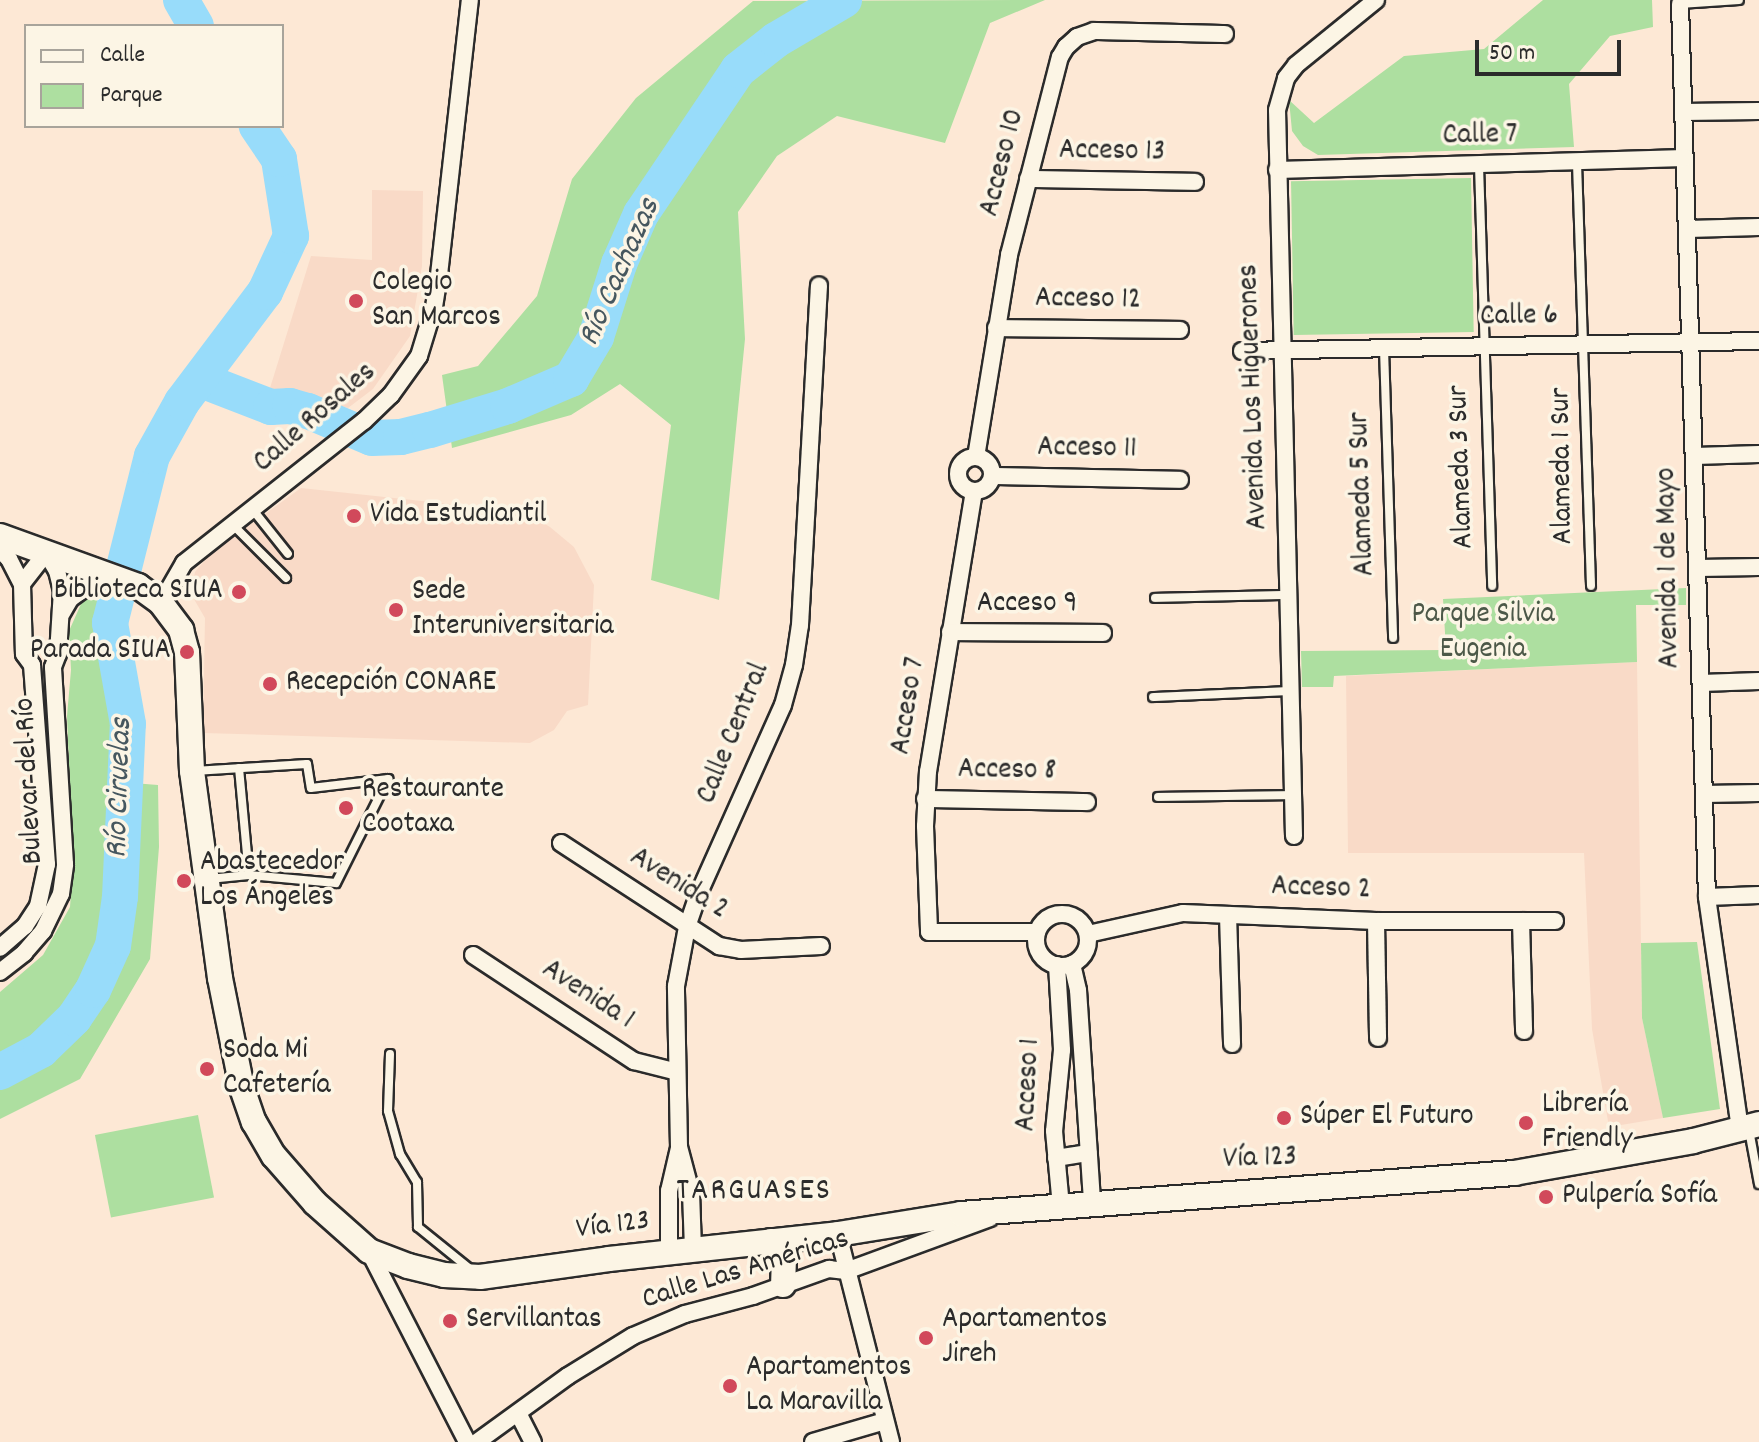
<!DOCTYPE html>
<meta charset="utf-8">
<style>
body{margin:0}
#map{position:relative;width:1759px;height:1442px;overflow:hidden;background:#fde8d5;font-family:Dekko,sans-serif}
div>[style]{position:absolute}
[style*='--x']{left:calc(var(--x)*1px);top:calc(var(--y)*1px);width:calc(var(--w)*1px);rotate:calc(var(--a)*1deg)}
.built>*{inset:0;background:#f9dac7}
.green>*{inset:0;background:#addfa0;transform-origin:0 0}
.river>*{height:36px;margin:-18px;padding:0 18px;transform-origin:18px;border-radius:18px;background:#98dcfa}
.roads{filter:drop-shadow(2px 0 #2b2b2b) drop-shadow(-2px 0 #2b2b2b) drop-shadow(0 2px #2b2b2b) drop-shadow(0 -2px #2b2b2b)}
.lane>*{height:8px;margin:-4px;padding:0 4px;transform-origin:4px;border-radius:4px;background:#fcf5e5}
.street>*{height:16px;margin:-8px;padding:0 8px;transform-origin:8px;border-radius:8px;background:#fcf5e5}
.street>.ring{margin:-8px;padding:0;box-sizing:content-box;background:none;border:16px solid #fcf5e5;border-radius:50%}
.secondary>*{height:24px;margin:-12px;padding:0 12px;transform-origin:12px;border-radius:12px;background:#fcf5e5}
.dots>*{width:22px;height:22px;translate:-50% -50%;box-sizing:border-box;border:4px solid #fcf5e5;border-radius:50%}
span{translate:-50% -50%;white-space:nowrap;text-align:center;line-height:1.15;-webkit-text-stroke:7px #fcf5e5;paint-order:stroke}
.street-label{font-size:30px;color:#2b2b2b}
.poi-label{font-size:30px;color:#2b2b2b}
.left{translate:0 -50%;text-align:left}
.right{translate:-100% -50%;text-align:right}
.park-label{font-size:30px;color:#4c5848}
.water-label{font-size:32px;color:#46575f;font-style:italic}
.neighbourhood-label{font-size:32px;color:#2b2b2b;letter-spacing:2px}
.legend{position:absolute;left:24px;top:24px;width:260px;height:104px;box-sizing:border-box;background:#fcf5e5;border:2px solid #a8a49b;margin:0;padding:10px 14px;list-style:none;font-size:24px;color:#2b2b2b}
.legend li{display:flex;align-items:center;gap:16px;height:40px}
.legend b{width:40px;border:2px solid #a8a49b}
.scale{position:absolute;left:1475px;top:40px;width:146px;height:36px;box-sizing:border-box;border:4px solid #2b2b2b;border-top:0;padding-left:10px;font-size:24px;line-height:28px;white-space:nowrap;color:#2b2b2b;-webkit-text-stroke:6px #fcf5e5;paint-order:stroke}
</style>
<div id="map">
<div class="built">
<div style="clip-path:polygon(372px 190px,423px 191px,422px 266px,410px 336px,373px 389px,348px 408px,270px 388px,311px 256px,372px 260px)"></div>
<div style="clip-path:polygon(301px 488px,524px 512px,550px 527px,574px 547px,594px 585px,588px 705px,567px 711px,554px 730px,530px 743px,203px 733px,205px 618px,191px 594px,195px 572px,211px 553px)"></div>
<div style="clip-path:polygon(1637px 662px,1642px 1018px,1663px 1118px,1609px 1127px,1592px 1029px,1584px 853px,1348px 853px,1346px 676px)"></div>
</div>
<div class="green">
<div style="clip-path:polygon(1045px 0,990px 23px,945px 143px,837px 116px,777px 156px,738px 212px,745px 339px,719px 600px,651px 580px,671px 425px,620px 384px,571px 415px,452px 448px,442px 375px,478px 366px,537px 296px,572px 179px,636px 98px,753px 1px)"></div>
<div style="clip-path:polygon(1543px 0,1652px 0,1653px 27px,1610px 36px,1569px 84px,1574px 147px,1318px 155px,1303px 146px,1292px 131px,1289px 100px,1314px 123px,1404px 56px,1484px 49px)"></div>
<div style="left:1471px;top:178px;width:154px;height:180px;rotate:89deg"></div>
<div style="clip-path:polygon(1686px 588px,1686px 605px,1636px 605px,1637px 662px,1334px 676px,1333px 687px,1302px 687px,1301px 651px,1446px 650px,1443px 599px)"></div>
<div style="clip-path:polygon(85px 595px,112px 601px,106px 626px,123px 728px,120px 782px,158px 785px,159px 847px,150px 959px,80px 1079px,0 1119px,0 992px,43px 955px,70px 907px,73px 864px,67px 716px,71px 670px,69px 631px)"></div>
<div style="clip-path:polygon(1697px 942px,1720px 1109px,1663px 1118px,1642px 1018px,1641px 943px)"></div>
<div style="left:198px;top:1115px;width:84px;height:105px;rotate:79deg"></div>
</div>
<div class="river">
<div style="--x:181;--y:0;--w:30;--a:60"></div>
<div style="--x:201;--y:380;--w:75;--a:21.1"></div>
<div style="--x:271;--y:407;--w:19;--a:-3"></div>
<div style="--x:290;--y:406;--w:19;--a:16"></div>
<div style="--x:308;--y:411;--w:69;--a:22.9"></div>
<div style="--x:372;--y:438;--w:29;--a:-2"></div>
<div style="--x:401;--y:437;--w:30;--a:-14"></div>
<div style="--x:430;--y:430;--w:82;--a:-17.1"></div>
<div style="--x:508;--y:406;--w:69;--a:-23.2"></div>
<div style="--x:571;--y:379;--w:49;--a:-59.2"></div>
<div style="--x:596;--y:337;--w:77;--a:-72.5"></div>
<div style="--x:619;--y:264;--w:55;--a:-66.3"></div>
<div style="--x:641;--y:214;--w:174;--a:-56"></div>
<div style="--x:738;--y:70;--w:48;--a:-38.3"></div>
<div style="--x:776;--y:40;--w:79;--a:-30.5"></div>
<div style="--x:0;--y:1072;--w:47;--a:-28.2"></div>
<div style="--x:41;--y:1050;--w:46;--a:-44.1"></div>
<div style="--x:74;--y:1018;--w:34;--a:-56"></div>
<div style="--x:93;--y:990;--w:48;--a:-65.6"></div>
<div style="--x:113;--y:946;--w:49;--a:-81.9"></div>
<div style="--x:120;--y:897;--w:173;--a:-87.4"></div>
<div style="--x:128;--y:724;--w:103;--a:-100.1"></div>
<div style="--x:110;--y:623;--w:172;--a:-75.9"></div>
<div style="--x:152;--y:456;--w:62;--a:-60.9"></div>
<div style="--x:182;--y:402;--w:138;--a:-53"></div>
<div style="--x:265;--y:292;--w:62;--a:-65.1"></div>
<div style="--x:291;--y:236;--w:78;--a:-98.9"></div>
<div style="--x:279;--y:159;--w:40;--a:-124"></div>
</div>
<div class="roads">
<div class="lane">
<div style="--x:1680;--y:4;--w:59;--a:-3.9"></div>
<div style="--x:1577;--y:163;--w:423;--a:88.1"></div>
<div style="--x:1479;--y:165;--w:421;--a:88.2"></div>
<div style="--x:1384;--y:348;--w:290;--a:88.2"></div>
<div style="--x:253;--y:510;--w:56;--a:51.5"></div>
<div style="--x:233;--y:525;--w:75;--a:45"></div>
<div style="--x:1155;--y:598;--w:134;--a:-1.3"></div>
<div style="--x:1153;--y:697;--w:138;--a:-2.5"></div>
<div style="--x:239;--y:768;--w:107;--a:84.7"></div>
<div style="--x:194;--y:771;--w:113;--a:-3.5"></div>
<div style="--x:307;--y:764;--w:24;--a:81"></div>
<div style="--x:311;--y:788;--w:78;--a:-6.7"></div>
<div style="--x:1158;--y:797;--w:135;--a:-0.8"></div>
<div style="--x:209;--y:879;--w:40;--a:-5.7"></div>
<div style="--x:249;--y:875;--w:87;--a:5.3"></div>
<div style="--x:336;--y:883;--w:116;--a:-63.4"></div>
<div style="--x:390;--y:1054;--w:57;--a:92"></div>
<div style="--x:388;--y:1111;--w:45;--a:74.4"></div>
<div style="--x:400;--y:1154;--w:33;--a:59"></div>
<div style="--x:417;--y:1182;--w:45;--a:88.7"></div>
<div style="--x:418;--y:1227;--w:67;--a:38.9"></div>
<div style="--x:1749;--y:1130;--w:55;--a:79.5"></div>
</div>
<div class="street">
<div style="--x:1680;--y:4;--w:893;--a:88.27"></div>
<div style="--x:1707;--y:897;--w:234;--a:81.9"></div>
<div style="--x:1683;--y:112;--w:76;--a:-0.8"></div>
<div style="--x:1277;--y:170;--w:408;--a:-1.7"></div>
<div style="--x:1028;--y:179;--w:167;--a:1"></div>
<div style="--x:1688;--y:229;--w:71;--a:-1.6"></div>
<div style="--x:996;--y:328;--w:184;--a:0.6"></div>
<div style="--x:1242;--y:351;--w:517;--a:-1.11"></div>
<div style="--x:1695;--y:456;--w:64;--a:-1.8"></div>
<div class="ring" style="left:958px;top:457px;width:18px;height:18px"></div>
<div style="--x:976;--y:457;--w:205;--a:-80.7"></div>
<div style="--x:1009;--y:255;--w:204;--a:-75.6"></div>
<div style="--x:1060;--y:57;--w:12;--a:-59"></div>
<div style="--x:1066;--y:47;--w:15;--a:-42"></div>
<div style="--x:1077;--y:37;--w:18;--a:-19"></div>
<div style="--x:1094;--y:31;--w:131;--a:1.3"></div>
<div style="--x:992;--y:476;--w:188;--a:1.2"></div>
<div style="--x:974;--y:491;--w:284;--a:99.3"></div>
<div style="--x:928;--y:771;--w:55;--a:93.1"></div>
<div style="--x:925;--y:826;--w:106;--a:87.8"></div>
<div style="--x:929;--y:932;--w:108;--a:0"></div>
<div style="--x:0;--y:550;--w:13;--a:45"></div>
<div style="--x:9;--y:559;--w:28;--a:63"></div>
<div style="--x:22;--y:584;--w:70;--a:88.4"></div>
<div style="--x:24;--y:654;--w:14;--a:54"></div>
<div style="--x:32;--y:665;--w:200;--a:85.7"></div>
<div style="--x:47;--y:864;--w:43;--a:102.1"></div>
<div style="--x:38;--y:906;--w:24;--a:123"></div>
<div style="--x:25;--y:926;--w:33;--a:139"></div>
<div style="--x:1698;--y:568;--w:61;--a:-0.9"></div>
<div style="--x:161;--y:603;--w:46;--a:-60.1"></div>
<div style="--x:184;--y:563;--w:229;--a:-38.3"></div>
<div style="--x:364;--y:421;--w:37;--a:-44"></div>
<div style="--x:391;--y:395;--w:48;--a:-54.3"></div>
<div style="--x:419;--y:356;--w:51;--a:-73"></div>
<div style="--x:434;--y:307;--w:32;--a:-81"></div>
<div style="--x:439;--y:275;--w:277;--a:-83.6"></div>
<div style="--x:62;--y:613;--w:16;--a:-60"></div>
<div style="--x:70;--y:599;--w:42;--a:-36.3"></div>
<div style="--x:950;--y:632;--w:153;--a:0.4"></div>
<div style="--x:1701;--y:683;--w:58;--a:-2"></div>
<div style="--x:1704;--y:794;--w:55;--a:-1"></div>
<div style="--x:925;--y:799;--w:162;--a:1.1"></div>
<div style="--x:1294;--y:836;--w:726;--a:-91.34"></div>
<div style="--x:1277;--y:110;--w:33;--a:-74"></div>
<div style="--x:1286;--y:78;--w:16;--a:-52"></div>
<div style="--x:1296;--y:65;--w:103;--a:-39.1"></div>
<div style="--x:561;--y:843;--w:189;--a:33.1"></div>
<div style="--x:719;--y:946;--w:22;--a:10"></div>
<div style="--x:741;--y:950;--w:80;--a:-2.9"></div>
<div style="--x:1707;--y:897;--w:52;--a:-2.2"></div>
<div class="ring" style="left:1036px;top:914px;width:36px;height:36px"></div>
<div style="--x:1228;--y:915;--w:129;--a:88.2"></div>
<div style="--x:1376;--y:921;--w:117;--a:89"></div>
<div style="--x:1521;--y:921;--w:110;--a:88.4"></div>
<div style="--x:1088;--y:934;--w:97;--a:-12.5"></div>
<div style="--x:1183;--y:913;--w:193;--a:2.4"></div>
<div style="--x:1376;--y:921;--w:179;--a:0"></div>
<div style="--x:473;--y:955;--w:193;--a:33.4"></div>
<div style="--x:634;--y:1061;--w:44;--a:14.3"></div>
<div style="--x:1072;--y:964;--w:27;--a:77"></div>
<div style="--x:1078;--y:990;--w:212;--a:86.2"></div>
<div style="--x:1057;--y:965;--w:85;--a:86.6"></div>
<div style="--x:1062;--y:1050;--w:81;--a:95.6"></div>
<div style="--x:1054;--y:1131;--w:75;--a:84.7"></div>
<div style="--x:0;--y:972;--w:31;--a:-38"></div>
<div style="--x:24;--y:953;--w:29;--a:-49"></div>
<div style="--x:43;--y:931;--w:41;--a:-64.1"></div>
<div style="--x:61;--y:894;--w:30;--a:-82"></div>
<div style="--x:65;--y:864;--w:197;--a:-93.5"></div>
<div style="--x:53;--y:667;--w:14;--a:-69"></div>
<div style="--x:58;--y:654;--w:63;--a:-86.4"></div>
<div style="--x:62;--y:591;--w:21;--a:-104"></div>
<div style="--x:57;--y:571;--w:21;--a:-121"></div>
<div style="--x:46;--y:553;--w:39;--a:128"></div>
<div style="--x:1056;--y:1158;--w:33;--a:-9"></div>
<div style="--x:838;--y:1234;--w:215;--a:75.7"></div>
<div style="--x:693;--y:1249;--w:57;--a:-92"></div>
<div style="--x:691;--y:1192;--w:47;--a:-104.9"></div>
<div style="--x:679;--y:1147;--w:161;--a:-91.1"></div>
<div style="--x:676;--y:986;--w:60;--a:-79.4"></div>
<div style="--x:687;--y:927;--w:34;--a:-71"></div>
<div style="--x:698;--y:895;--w:208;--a:-65.9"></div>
<div style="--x:783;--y:705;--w:41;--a:-74.6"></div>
<div style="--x:794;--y:665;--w:40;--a:-81.5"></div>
<div style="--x:800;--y:625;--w:340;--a:-86.8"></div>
<div style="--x:369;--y:1251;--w:215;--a:62.8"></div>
<div style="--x:669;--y:1252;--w:61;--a:-90"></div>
<div style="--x:669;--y:1191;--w:44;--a:-76.9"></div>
<div style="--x:518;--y:1413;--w:33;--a:63"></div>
<div style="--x:477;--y:1442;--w:112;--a:-36"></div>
<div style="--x:568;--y:1376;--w:76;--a:-31.6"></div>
<div style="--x:633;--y:1336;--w:56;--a:-22.9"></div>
<div style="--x:685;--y:1314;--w:70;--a:-14.8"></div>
<div style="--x:753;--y:1296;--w:81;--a:-19.6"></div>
<div style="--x:829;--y:1269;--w:17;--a:7"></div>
<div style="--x:846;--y:1271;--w:153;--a:-20.2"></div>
<div style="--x:813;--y:1442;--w:75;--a:-16.3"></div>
</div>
<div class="secondary">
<div style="--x:0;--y:536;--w:147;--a:19.9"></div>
<div style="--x:138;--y:586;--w:29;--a:36"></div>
<div style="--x:161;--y:603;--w:34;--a:53"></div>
<div style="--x:181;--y:630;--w:23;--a:75"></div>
<div style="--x:187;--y:652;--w:119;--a:87.6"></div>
<div style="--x:192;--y:771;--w:209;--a:82.3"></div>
<div style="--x:220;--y:978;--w:112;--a:78.7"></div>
<div style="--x:242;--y:1088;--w:36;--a:71"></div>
<div style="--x:254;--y:1122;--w:39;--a:60"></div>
<div style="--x:274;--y:1156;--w:62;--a:48.9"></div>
<div style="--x:315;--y:1203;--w:72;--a:41.6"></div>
<div style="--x:369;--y:1251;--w:42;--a:21"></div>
<div style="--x:408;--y:1266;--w:37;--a:14"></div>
<div style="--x:444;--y:1275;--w:36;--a:3"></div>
<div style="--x:480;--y:1277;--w:130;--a:-7.9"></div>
<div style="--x:609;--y:1259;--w:230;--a:-6.2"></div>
<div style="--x:838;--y:1234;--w:125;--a:-9.2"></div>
<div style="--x:961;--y:1214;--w:555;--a:-4.24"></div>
<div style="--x:1514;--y:1173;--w:182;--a:-10.1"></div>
<div style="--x:1693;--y:1141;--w:68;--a:-14.4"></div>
<div style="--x:771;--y:1241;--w:21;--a:53"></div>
<div style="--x:784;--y:1258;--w:27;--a:92"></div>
</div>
</div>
<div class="dots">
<div style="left:356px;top:301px;background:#d1495b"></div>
<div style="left:354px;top:516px;background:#d1495b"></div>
<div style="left:239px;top:592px;background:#d1495b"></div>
<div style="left:396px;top:610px;background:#d1495b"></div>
<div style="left:187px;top:652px;background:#d1495b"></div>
<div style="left:270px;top:684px;background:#d1495b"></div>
<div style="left:346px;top:808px;background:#d1495b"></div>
<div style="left:184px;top:881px;background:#d1495b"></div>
<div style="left:207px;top:1069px;background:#d1495b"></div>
<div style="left:1284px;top:1118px;background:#d1495b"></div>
<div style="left:1526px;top:1123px;background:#d1495b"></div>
<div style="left:1546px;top:1197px;background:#d1495b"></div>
<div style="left:450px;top:1321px;background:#d1495b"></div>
<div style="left:926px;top:1338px;background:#d1495b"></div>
<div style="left:730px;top:1386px;background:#d1495b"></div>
</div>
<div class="street-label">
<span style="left:1480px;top:137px;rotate:-1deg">Calle 7</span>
<span style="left:1112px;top:153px;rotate:1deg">Acceso 13</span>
<span style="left:1004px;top:163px;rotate:-76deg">Acceso 10</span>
<span style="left:1088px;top:301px;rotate:1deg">Acceso 12</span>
<span style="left:1519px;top:318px;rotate:-1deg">Calle 6</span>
<span style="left:1255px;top:397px;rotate:-92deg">Avenida Los Higuerones</span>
<span style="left:316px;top:419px;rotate:-41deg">Calle Rosales</span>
<span style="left:1087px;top:450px;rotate:1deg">Acceso 11</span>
<span style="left:1564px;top:466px;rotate:-91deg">Alameda 1 Sur</span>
<span style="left:1463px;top:467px;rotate:-92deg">Alameda 3 Sur</span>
<span style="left:1364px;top:494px;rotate:-92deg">Alameda 5 Sur</span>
<span style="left:1670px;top:568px;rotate:-91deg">Avenida 1 de Mayo</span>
<span style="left:1027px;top:605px">Acceso 9</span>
<span style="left:910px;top:706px;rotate:-81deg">Acceso 7</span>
<span style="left:735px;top:734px;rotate:-68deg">Calle Central</span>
<span style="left:1007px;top:772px;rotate:1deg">Acceso 8</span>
<span style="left:31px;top:781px;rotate:-93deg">Bulevar del Río</span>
<span style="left:678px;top:885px;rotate:32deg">Avenida 2</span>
<span style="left:1321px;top:890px;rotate:2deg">Acceso 2</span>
<span style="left:587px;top:996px;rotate:33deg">Avenida 1</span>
<span style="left:1030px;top:1085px;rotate:-87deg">Acceso 1</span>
<span style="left:1260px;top:1160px;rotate:-2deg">Vía 123</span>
<span style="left:613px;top:1227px;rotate:-7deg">Vía 123</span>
<span style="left:746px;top:1271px;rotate:-17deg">Calle Las Américas</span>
</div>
<div class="poi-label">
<span class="left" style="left:372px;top:301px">Colegio<br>San Marcos</span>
<span class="left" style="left:370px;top:516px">Vida Estudiantil</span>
<span class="right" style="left:223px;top:592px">Biblioteca SIUA</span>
<span class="left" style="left:412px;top:610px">Sede<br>Interuniversitaria</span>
<span class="right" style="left:171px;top:652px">Parada SIUA</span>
<span class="left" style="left:286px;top:684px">Recepción CONARE</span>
<span class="left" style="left:362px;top:808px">Restaurante<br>Cootaxa</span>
<span class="left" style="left:200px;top:881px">Abastecedor<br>Los Ángeles</span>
<span class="left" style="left:223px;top:1069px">Soda Mi<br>Cafetería</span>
<span class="left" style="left:1542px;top:1123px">Librería<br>Friendly</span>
<span class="left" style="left:1300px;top:1118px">Súper El Futuro</span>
<span class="left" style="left:1562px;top:1197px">Pulpería Sofía</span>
<span class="left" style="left:466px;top:1321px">Servillantas</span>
<span class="left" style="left:942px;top:1338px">Apartamentos<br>Jireh</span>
<span class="left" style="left:746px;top:1386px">Apartamentos<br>La Maravilla</span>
</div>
<div class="park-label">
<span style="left:1483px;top:633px">Parque Silvia<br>Eugenia</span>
</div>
<div class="water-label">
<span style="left:621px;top:273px;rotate:-66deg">Río Cachazas</span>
<span style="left:121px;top:788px;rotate:-88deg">Río Ciruelas</span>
</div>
<div class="neighbourhood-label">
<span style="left:754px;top:1192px">TARGUASES</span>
</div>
<ul class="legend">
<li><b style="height:10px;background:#fcf5e5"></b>Calle</li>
<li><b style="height:22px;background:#addfa0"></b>Parque</li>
</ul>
<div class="scale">50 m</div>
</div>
